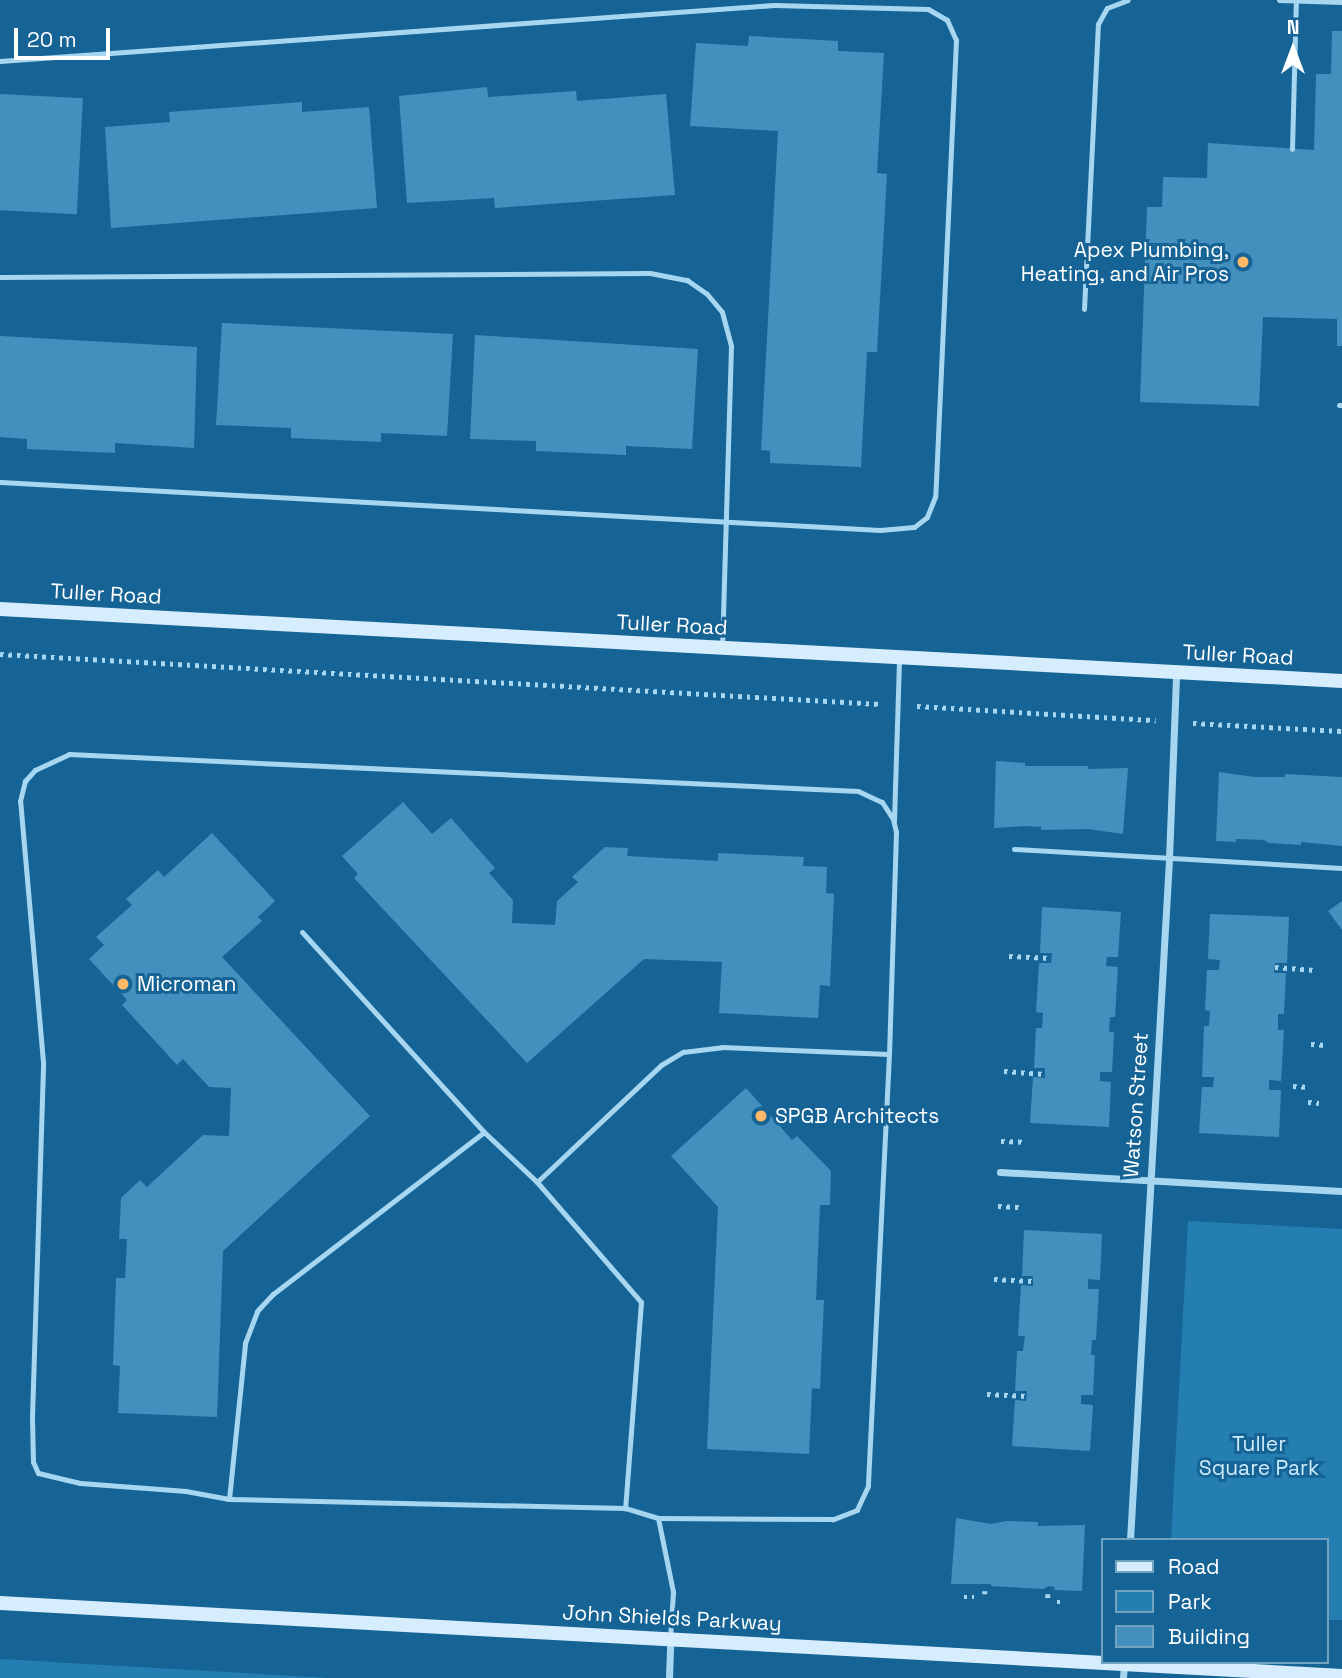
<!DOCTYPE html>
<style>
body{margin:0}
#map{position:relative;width:1342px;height:1678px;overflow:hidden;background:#166495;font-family:"Space Grotesk",sans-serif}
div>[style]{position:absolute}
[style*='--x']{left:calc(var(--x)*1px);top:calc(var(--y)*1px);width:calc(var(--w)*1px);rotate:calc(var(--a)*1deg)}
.green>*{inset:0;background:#257eb2}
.building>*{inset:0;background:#4390be;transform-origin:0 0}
.path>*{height:4.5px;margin-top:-2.25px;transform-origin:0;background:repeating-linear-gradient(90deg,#a7d6f1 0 3.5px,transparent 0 8.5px)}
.lane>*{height:5px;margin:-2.5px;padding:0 2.5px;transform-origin:2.5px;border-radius:2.5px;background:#a7d6f1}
.street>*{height:7px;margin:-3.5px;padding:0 3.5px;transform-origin:3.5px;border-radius:3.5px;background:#a7d6f1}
.secondary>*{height:14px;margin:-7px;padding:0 7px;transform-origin:7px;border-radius:7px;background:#d5edfc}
.dots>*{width:19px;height:19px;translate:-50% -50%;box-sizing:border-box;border:4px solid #166495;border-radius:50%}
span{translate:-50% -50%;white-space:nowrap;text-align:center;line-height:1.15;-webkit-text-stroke:6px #166495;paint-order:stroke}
.poi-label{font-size:21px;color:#fff}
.right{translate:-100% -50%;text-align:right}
.left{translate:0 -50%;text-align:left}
.street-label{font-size:21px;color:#fff}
.park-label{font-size:21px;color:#ceebfc}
.legend{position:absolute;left:1101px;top:1538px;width:228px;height:126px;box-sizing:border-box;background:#166495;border:2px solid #73a2bf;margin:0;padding:9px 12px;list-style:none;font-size:21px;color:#fff}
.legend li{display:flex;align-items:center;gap:14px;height:35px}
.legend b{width:35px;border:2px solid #73a2bf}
.north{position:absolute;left:1258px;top:14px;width:70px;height:70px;-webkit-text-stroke:5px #166495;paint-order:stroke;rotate:0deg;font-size:19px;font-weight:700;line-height:28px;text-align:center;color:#fff}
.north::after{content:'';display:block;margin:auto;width:24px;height:32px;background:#fff;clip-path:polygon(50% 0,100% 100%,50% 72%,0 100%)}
.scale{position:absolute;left:14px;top:28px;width:96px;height:32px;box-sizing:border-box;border:4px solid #fff;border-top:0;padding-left:9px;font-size:21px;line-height:24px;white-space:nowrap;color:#fff;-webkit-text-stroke:5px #166495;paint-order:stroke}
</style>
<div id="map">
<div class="green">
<div style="clip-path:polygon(1188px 1221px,1342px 1229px,1342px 1620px,1326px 1620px,1326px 1540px,1171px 1540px)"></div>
<div style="clip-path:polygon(0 1659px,329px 1678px,0 1678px)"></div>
</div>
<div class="building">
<div style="clip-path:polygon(1332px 31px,1342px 31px,1342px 346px,1337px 346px,1337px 319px,1263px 317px,1259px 406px,1140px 402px,1147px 207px,1162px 207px,1163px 177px,1207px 178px,1208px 143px,1314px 150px,1316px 74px,1331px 74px)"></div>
<div style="clip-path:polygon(749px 36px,838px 41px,838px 51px,884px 53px,877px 173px,887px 174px,877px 352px,867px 352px,861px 467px,770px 463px,770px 451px,761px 450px,778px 131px,690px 126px,696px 43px,748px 46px)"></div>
<div style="clip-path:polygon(487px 87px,488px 97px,576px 91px,577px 101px,666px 94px,675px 195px,495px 208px,494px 198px,407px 203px,399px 96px)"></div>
<div style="left:0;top:94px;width:83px;height:116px;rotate:3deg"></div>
<div style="clip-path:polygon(302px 102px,302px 112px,369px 107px,377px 208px,111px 228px,105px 127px,170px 122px,169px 112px)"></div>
<div style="clip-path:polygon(222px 323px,453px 334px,447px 436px,381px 433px,381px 442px,291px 438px,291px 428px,216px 425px)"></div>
<div style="clip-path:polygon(475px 335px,698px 349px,692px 449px,626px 446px,626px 455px,536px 451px,536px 441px,470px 439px)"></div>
<div style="clip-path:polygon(0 336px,197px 347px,194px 448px,115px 443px,115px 453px,27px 449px,27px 439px,0 437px)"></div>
<div style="clip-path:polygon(996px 761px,1025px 763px,1025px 766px,1088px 766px,1088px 769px,1128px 768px,1123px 834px,1088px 829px,1041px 830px,1041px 827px,1025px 826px,994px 828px)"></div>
<div style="clip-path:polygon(1219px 772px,1254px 777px,1285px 777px,1285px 774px,1342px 777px,1342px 846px,1301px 842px,1301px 845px,1269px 843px,1264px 840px,1236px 839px,1236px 842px,1216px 841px)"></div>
<div style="clip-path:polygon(403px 802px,432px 834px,451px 818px,495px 868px,489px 873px,513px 900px,512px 923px,555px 925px,557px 901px,578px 882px,572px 877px,605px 847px,628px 848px,627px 856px,718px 861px,718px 853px,804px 857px,803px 866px,827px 867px,826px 893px,834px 894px,830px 986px,820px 985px,818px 1018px,719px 1013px,722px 962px,644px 959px,527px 1063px,354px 878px,358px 874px,342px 856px)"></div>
<div style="clip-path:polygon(212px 833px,275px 901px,258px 917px,262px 921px,222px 957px,370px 1116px,223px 1251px,217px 1417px,118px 1413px,120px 1366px,113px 1365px,116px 1278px,125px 1278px,127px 1239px,119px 1239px,121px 1198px,140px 1180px,147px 1187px,203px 1135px,229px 1136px,231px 1088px,209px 1087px,183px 1059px,177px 1065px,122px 1005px,127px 1000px,89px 959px,104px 945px,96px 937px,132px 905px,126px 899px,158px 870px,164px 877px)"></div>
<div style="clip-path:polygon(1342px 901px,1342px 930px,1328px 911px)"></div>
<div style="clip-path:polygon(1042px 907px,1121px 912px,1118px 957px,1107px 957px,1106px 966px,1118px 967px,1115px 1017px,1110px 1017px,1109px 1032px,1114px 1032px,1112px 1072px,1100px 1072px,1100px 1081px,1111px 1082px,1109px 1127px,1030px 1123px,1033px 1077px,1045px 1078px,1045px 1068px,1034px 1068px,1036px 1028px,1042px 1028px,1043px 1013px,1036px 1012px,1039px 963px,1051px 963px,1052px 953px,1040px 953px)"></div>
<div style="clip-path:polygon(1210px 914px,1289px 917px,1287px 963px,1275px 963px,1274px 973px,1286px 973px,1284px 1014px,1278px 1014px,1278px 1030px,1284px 1030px,1281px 1081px,1269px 1080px,1269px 1090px,1281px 1090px,1279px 1137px,1199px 1133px,1202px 1087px,1213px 1087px,1214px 1077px,1202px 1077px,1204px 1026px,1209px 1026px,1210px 1011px,1205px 1010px,1207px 970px,1219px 970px,1220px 960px,1208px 959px)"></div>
<div style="clip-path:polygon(746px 1088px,792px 1140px,797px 1136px,831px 1171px,830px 1205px,820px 1205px,816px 1300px,824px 1300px,820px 1389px,812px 1388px,809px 1454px,707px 1449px,718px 1207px,671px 1156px)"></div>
<div style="clip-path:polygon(1024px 1230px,1102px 1234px,1100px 1280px,1088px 1279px,1088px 1289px,1099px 1289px,1096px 1340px,1092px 1340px,1091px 1355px,1095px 1355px,1093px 1395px,1081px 1395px,1081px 1404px,1093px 1405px,1090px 1451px,1012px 1446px,1015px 1400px,1026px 1401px,1027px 1391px,1015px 1391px,1017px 1351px,1023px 1351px,1025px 1336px,1018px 1336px,1021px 1285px,1033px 1286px,1033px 1276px,1022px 1276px)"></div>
<div style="clip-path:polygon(956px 1518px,991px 1524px,1007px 1521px,1038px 1522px,1038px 1526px,1085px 1525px,1082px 1591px,1054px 1590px,1055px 1587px,1049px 1586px,1043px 1589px,991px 1586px,991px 1584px,951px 1584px)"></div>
</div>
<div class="path">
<div style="--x:0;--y:654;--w:881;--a:3.25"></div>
<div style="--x:917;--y:706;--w:239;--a:3.4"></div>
<div style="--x:1193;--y:723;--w:149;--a:3.1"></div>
<div style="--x:1009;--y:956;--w:42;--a:2.7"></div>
<div style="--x:1275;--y:967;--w:40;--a:4.3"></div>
<div style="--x:1311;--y:1044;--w:15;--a:4"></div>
<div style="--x:1004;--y:1071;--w:41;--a:4.2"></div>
<div style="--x:1293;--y:1086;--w:16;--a:4"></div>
<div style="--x:1308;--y:1102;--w:11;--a:5"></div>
<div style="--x:1001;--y:1141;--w:23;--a:2"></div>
<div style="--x:998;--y:1206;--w:22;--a:3"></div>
<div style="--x:994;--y:1279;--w:39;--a:3"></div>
<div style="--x:987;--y:1394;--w:40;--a:2.9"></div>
<div style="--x:985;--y:1591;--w:3;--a:90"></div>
<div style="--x:1048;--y:1594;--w:4;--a:90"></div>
<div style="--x:964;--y:1597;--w:10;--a:0"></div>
<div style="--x:1057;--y:1602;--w:8;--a:0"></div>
</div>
<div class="lane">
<div style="--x:1279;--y:0;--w:63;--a:1.8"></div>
<div style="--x:0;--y:61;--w:776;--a:-4.14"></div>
<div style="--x:774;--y:5;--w:154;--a:1.5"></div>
<div style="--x:928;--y:9;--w:22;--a:30"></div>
<div style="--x:947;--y:20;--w:22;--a:66"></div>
<div style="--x:956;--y:40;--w:457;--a:92.6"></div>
<div style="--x:935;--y:497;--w:22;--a:112"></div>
<div style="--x:927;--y:517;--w:16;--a:142"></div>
<div style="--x:914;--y:527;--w:34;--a:175"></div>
<div style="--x:880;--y:530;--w:881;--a:-176.88"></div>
<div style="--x:1292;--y:149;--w:148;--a:-88.5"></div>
<div style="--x:0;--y:277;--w:650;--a:-0.35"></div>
<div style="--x:650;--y:273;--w:38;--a:11"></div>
<div style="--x:687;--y:280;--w:24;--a:35"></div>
<div style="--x:707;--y:294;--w:23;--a:50"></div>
<div style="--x:722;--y:312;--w:35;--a:75"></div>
<div style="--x:731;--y:346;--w:300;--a:91.7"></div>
<div style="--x:1084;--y:309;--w:285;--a:-87.2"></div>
<div style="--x:1098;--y:24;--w:18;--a:-61"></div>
<div style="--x:1107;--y:8;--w:22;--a:-21"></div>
<div style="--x:1339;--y:405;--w:3;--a:0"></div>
<div style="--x:69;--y:754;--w:790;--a:2.68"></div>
<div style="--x:858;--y:791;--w:26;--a:25"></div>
<div style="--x:882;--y:802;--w:20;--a:57"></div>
<div style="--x:893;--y:819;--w:13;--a:77"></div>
<div style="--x:896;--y:832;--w:222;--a:91.8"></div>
<div style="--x:889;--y:1054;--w:433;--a:92.8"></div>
<div style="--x:868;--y:1486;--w:26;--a:115"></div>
<div style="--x:857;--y:1510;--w:26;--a:159"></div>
<div style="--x:833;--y:1519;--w:175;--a:-179.7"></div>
<div style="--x:658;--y:1518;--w:34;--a:-163"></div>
<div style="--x:625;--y:1508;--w:396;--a:-178.7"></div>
<div style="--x:229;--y:1499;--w:44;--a:-169.5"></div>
<div style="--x:186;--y:1491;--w:106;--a:-175.7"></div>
<div style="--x:80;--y:1483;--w:43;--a:-166.6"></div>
<div style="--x:38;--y:1473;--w:12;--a:-114"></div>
<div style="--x:33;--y:1462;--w:45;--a:-91.3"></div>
<div style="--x:32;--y:1417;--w:355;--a:-88.2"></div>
<div style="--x:43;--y:1062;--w:262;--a:-95"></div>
<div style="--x:20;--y:801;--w:21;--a:-76"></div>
<div style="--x:25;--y:781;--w:15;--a:-48"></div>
<div style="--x:35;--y:770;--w:38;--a:-25"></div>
<div style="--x:894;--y:820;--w:162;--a:-88.2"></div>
<div style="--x:1014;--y:849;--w:329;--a:3.3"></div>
<div style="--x:302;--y:932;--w:270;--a:47.7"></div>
<div style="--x:484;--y:1132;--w:73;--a:43.3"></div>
<div style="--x:537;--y:1182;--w:159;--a:49.1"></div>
<div style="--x:641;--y:1302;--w:207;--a:94.4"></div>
<div style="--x:537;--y:1182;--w:170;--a:-43.3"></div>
<div style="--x:661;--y:1065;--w:26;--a:-31"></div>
<div style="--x:683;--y:1052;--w:39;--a:-7"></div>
<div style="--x:722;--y:1047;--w:167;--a:2.4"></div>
<div style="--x:229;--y:1499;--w:157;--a:-84.1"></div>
<div style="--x:245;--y:1343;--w:34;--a:-69"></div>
<div style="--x:257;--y:1311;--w:23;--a:-47"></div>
<div style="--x:273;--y:1294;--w:266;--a:-37.5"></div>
<div style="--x:658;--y:1518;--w:76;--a:78.5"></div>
<div style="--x:673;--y:1592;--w:47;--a:93.7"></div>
</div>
<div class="street">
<div style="--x:1000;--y:1172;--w:343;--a:3.2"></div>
<div style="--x:1130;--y:1540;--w:682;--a:-86.72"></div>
<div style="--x:1169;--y:859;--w:186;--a:-87.8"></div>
<div style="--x:669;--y:1678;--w:38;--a:-88"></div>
<div style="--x:1123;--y:1678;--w:15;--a:-86"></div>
</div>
<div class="secondary">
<div style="--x:0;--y:609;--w:1344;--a:3.07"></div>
<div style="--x:0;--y:1603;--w:1344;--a:3.11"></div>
</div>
<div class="dots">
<div style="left:1243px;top:262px;background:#ffb867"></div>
<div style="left:123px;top:984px;background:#ffb867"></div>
<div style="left:761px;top:1116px;background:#ffb867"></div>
</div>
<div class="poi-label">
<span class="right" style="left:1229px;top:262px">Apex Plumbing,<br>Heating, and Air Pros</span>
<span class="left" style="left:137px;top:984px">Microman</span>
<span class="left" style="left:775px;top:1116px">SPGB Architects</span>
</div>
<div class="street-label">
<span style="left:106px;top:594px;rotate:3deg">Tuller Road</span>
<span style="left:672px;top:625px;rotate:3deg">Tuller Road</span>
<span style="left:1238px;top:655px;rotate:3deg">Tuller Road</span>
<span style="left:1136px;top:1105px;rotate:-86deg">Watson Street</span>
<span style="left:672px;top:1618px;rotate:3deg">John Shields Parkway</span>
</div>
<div class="park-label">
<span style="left:1259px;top:1456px">Tuller<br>Square Park</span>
</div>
<ul class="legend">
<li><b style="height:9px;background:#d5edfc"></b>Road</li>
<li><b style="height:19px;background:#257eb2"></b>Park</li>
<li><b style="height:19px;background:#4390be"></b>Building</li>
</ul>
<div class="north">N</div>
<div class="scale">20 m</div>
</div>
